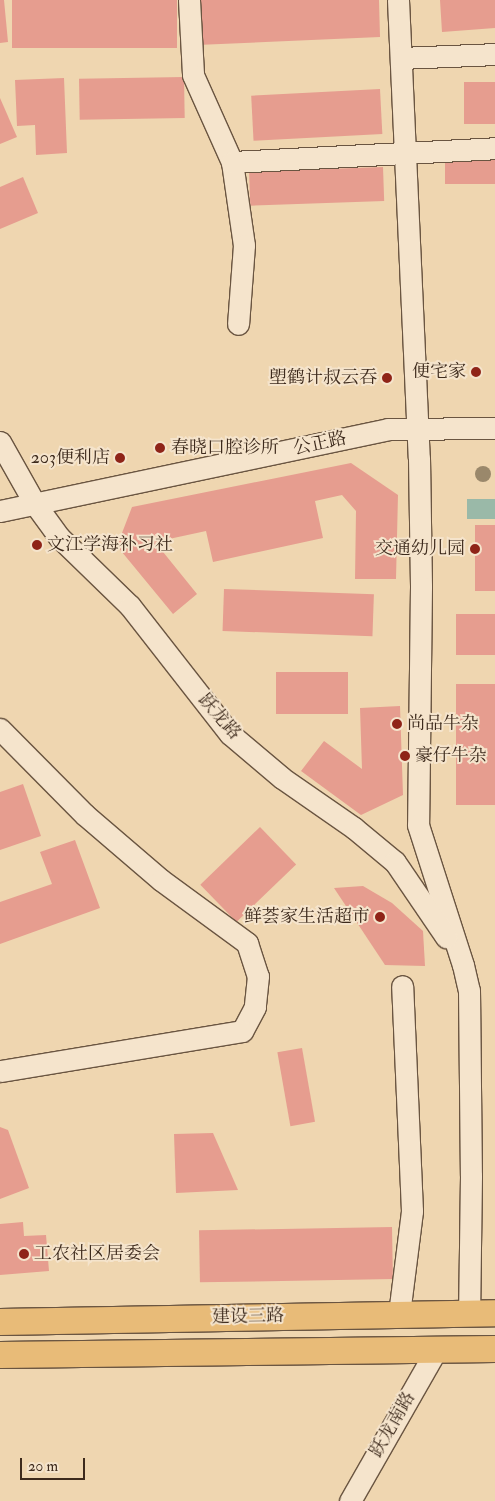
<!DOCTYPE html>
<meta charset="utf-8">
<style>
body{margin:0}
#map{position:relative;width:495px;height:1501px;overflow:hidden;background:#efd6b0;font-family:"IM FELL Double Pica","Noto Serif SC",serif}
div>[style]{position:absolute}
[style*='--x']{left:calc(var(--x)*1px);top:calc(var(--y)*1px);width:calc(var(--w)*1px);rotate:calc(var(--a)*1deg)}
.water>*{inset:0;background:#9ab9a8;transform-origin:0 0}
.building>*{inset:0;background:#e69d8f;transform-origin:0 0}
.roads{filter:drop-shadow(1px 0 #6a5541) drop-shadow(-1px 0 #6a5541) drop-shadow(0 1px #6a5541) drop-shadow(0 -1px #6a5541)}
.minor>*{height:21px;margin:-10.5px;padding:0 10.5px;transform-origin:10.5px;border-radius:10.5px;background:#f5e4cc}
.major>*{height:26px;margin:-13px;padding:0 13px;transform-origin:13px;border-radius:13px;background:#e8bb78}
.trees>*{width:16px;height:16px;margin:-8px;border-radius:50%;background:#9a886b}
.dots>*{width:14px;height:14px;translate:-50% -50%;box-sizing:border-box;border:2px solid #f5e4cc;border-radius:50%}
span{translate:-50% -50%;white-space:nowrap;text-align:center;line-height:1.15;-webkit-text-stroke:4px #f5e4cc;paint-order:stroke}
.poi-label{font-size:18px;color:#3d2a1c}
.right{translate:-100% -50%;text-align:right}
.left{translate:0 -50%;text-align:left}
.street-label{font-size:18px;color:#3d2a1c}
.scale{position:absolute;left:20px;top:1458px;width:65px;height:22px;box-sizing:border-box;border:2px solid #3d2a1c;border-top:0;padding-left:6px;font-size:15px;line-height:18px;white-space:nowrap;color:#3d2a1c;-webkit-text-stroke:4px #f5e4cc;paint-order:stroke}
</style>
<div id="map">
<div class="water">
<div style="left:467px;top:499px;width:28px;height:20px"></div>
</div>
<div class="building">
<div style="clip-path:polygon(0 0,4px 0,8px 42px,0 43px)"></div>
<div style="left:12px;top:0;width:165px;height:48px"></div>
<div style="clip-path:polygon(195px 0,379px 0,380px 37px,197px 45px)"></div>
<div style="clip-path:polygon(440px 0,495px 0,495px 28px,442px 32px)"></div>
<div style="left:184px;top:77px;width:41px;height:105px;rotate:89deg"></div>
<div style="clip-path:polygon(64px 78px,67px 153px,36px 155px,35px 125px,17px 126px,15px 80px)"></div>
<div style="left:495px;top:82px;width:42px;height:31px;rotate:90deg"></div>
<div style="left:380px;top:89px;width:45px;height:129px;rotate:87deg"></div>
<div style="clip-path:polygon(0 98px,17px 137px,0 144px)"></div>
<div style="left:495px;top:152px;width:32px;height:50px;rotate:90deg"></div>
<div style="left:383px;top:167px;width:34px;height:134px;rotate:88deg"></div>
<div style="clip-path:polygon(23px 177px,38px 213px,0 229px,0 187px)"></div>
<div style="clip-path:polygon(351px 463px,398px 495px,396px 579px,355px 579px,356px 511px,342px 495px,315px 501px,323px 538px,213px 562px,206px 531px,155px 542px,197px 594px,173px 614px,117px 546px,132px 507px)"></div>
<div style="left:475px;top:525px;width:20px;height:66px"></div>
<div style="left:224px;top:589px;width:150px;height:42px;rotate:2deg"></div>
<div style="left:495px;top:614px;width:41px;height:39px;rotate:90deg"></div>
<div style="left:276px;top:672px;width:72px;height:42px"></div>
<div style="left:456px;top:684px;width:39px;height:121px"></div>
<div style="clip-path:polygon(400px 706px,403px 795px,361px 815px,301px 771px,324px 741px,362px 769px,360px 708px)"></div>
<div style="clip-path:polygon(23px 784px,41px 836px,0 850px,0 792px)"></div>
<div style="left:260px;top:827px;width:52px;height:83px;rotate:46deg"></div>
<div style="clip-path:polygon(75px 840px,100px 908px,0 944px,0 902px,52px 884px,40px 852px)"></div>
<div style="clip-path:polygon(363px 886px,392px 903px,423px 931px,425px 966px,385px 965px,334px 888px)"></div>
<div style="left:302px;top:1048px;width:75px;height:25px;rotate:80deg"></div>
<div style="clip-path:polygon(0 1127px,8px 1130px,29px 1188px,0 1199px)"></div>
<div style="clip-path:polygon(213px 1133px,238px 1190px,176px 1193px,174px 1134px)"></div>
<div style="clip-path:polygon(23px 1222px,24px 1236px,46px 1235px,49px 1271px,0 1275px,0 1224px)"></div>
<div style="left:392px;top:1227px;width:52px;height:193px;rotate:89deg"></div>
</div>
<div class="roads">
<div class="minor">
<div style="--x:189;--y:0;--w:75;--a:86.9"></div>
<div style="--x:193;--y:75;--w:95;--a:65.9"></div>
<div style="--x:232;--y:162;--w:84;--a:81.8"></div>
<div style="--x:244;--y:245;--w:79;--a:94.3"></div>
<div style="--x:398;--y:0;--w:458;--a:87.4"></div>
<div style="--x:419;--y:458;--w:129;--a:89.1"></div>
<div style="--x:421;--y:587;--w:238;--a:90.7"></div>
<div style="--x:418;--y:825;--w:147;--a:72.2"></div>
<div style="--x:463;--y:965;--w:26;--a:77"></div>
<div style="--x:469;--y:990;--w:186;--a:89.4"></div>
<div style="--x:471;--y:1176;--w:137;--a:90.8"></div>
<div style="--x:401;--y:58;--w:94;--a:-2.4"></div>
<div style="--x:232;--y:162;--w:263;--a:-3"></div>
<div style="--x:0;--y:442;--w:71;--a:60.6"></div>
<div style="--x:35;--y:504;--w:41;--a:54"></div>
<div style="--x:59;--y:537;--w:99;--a:44.2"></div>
<div style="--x:130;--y:606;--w:162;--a:52"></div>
<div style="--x:230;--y:734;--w:68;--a:40.2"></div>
<div style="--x:282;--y:778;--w:88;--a:34.8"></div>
<div style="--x:354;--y:828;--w:53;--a:39.7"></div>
<div style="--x:395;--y:862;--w:91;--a:55.8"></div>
<div style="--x:0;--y:511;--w:397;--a:-11.9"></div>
<div style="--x:388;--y:429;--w:107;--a:-0.5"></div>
<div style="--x:0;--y:729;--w:120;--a:45.3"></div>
<div style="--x:84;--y:814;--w:101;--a:40.6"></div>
<div style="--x:161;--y:880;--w:107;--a:36.2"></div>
<div style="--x:247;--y:943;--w:35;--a:72"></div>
<div style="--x:258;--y:976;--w:31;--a:96"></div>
<div style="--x:255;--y:1007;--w:27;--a:118"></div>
<div style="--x:242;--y:1031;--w:245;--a:170.6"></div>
<div style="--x:399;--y:1314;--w:104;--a:-82.8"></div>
<div style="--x:412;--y:1211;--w:225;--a:-92.5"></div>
<div style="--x:350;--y:1501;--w:174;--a:-60.3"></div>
</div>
<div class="major">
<div style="--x:0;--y:1322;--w:495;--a:-1"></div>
<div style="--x:0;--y:1355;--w:495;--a:-0.7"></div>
</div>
</div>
<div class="trees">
<div style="left:483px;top:474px"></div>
</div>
<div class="dots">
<div style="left:476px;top:372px;background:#8f2418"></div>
<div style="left:387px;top:378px;background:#8f2418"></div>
<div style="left:160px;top:448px;background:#8f2418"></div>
<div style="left:120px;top:458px;background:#8f2418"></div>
<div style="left:37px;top:545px;background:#8f2418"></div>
<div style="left:475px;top:549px;background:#8f2418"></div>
<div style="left:397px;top:724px;background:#8f2418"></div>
<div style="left:405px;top:756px;background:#8f2418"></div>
<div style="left:380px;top:917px;background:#8f2418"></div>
<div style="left:24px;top:1254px;background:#8f2418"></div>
</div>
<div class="poi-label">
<span class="right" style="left:466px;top:372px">便宅家</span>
<span class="right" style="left:377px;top:378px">塱鹤计叔云吞</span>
<span class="left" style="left:171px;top:448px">春晓口腔诊所</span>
<span class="right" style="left:110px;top:458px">203便利店</span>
<span class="left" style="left:47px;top:545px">文江学海补习社</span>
<span class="right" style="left:465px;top:549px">交通幼儿园</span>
<span class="left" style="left:407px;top:724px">尚品牛杂</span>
<span class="left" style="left:415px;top:756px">豪仔牛杂</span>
<span class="right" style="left:370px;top:917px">鲜荟家生活超市</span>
<span class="left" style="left:34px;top:1254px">工农社区居委会</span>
</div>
<div class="street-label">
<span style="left:320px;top:444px;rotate:-12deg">公正路</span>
<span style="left:219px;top:717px;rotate:49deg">跃龙路</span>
<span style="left:248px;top:1317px;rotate:-1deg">建设三路</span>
<span style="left:393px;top:1425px;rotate:-60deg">跃龙南路</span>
</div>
<div class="scale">20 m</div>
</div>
